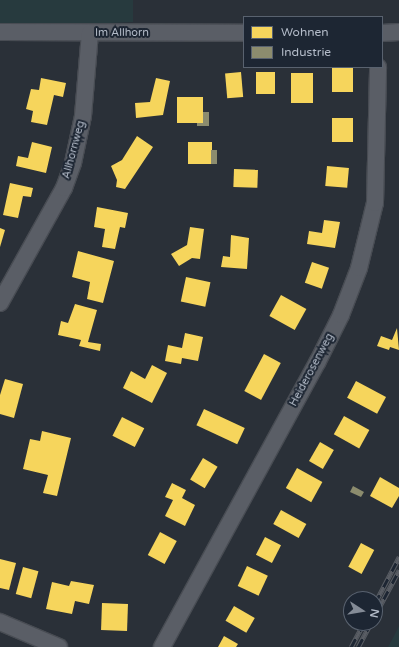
<!DOCTYPE html>
<style>
body{margin:0}
#map{position:relative;width:399px;height:647px;overflow:hidden;background:#2a3038;font-family:"Varela Round",sans-serif}
div>[style]{position:absolute}
[style*='--x']{left:calc(var(--x)*1px);top:calc(var(--y)*1px);width:calc(var(--w)*1px);rotate:calc(var(--a)*1deg)}
.green>*{inset:0;background:#273a3e}
.homes>*{inset:0;background:#f6d55c;transform-origin:0 0}
.industry>*{inset:0;background:#8c8c6e;transform-origin:0 0}
.roads{filter:drop-shadow(1px 0 #484c53) drop-shadow(-1px 0 #484c53) drop-shadow(0 1px #484c53) drop-shadow(0 -1px #484c53)}
.minor>*{height:16px;margin:-8px;padding:0 8px;transform-origin:8px;border-radius:8px;background:#5a5e66}
.rail>*{height:4.5px;margin-top:-2.25px;transform-origin:0;background:repeating-linear-gradient(90deg,#1d2633 0 9px,#595d64 0 18px);box-sizing:border-box;border-block:1px solid #595d64}
span{translate:-50% -50%;white-space:nowrap;text-align:center;line-height:1.15;-webkit-text-stroke:4px #1d2633;paint-order:stroke}
.street-label{font-size:11px;color:#b4bcc9}
.legend{position:absolute;left:243px;top:16px;width:140px;height:52px;box-sizing:border-box;background:#1d2633;border:1px solid #59626f;margin:0;padding:5px 7px;list-style:none;font-size:12px;color:#b4bcc9}
.legend li{display:flex;align-items:center;gap:8px;height:20px}
.legend b{width:20px;border:1px solid #59626f}
.north{position:absolute;left:343px;top:591px;width:40px;height:40px;box-sizing:border-box;background:#1d2633;border:1px solid #59626f;border-radius:50%;rotate:102deg;font-size:11px;font-weight:700;line-height:16px;text-align:center;color:#b4bcc9}
.north::after{content:'';display:block;margin:auto;width:14px;height:18px;background:#848b96;clip-path:polygon(50% 0,100% 100%,50% 72%,0 100%)}
</style>
<div id="map">
<div class="green">
<div style="clip-path:polygon(0 0,133px 0,133px 22px,0 28px)"></div>
<div style="clip-path:polygon(399px 626px,399px 647px,388px 647px,395px 634px)"></div>
</div>
<div class="homes">
<div style="left:332px;top:68px;width:21px;height:24px"></div>
<div style="left:241px;top:72px;width:25px;height:16px;rotate:85deg"></div>
<div style="left:275px;top:72px;width:22px;height:19px;rotate:90deg"></div>
<div style="left:291px;top:73px;width:22px;height:30px"></div>
<div style="clip-path:polygon(41px 78px,66px 83px,63px 97px,54px 95px,47px 125px,31px 122px,33px 111px,26px 109px,31px 89px,39px 90px)"></div>
<div style="clip-path:polygon(156px 78px,170px 81px,163px 115px,136px 118px,135px 103px,150px 102px)"></div>
<div style="left:203px;top:97px;width:26px;height:26px;rotate:90deg"></div>
<div style="left:353px;top:118px;width:24px;height:21px;rotate:90deg"></div>
<div style="clip-path:polygon(137px 136px,153px 147px,125px 189px,116px 187px,117px 180px,111px 166px,122px 160px)"></div>
<div style="clip-path:polygon(32px 142px,52px 147px,46px 173px,16px 166px,18px 156px,28px 158px)"></div>
<div style="left:188px;top:142px;width:24px;height:22px"></div>
<div style="left:327px;top:166px;width:22px;height:20px;rotate:5deg"></div>
<div style="left:234px;top:169px;width:24px;height:18px;rotate:2deg"></div>
<div style="clip-path:polygon(10px 183px,33px 188px,31px 197px,23px 196px,18px 218px,3px 215px)"></div>
<div style="clip-path:polygon(97px 207px,128px 213px,125px 228px,120px 227px,115px 249px,102px 247px,105px 229px,94px 227px)"></div>
<div style="clip-path:polygon(324px 220px,340px 222px,335px 248px,307px 244px,309px 231px,322px 233px)"></div>
<div style="clip-path:polygon(190px 227px,204px 229px,200px 259px,192px 258px,179px 266px,171px 254px,187px 245px)"></div>
<div style="clip-path:polygon(0 228px,5px 230px,0 247px)"></div>
<div style="clip-path:polygon(231px 235px,249px 238px,247px 269px,221px 267px,223px 256px,230px 257px)"></div>
<div style="clip-path:polygon(78px 251px,114px 261px,103px 303px,87px 299px,90px 282px,72px 277px)"></div>
<div style="left:312px;top:262px;width:18px;height:22px;rotate:19deg"></div>
<div style="left:186px;top:277px;width:25px;height:25px;rotate:12deg"></div>
<div style="left:281px;top:295px;width:29px;height:24px;rotate:29deg"></div>
<div style="clip-path:polygon(75px 304px,97px 310px,88px 342px,101px 344px,100px 351px,79px 346px,81px 340px,58px 335px,61px 321px,68px 323px)"></div>
<div style="clip-path:polygon(397px 328px,399px 350px,390px 347px,389px 350px,377px 346px,381px 336px,392px 340px)"></div>
<div style="clip-path:polygon(185px 333px,203px 337px,198px 361px,182px 358px,181px 364px,165px 361px,168px 345px,182px 348px)"></div>
<div style="left:264px;top:354px;width:19px;height:42px;rotate:28deg"></div>
<div style="clip-path:polygon(152px 365px,167px 373px,152px 403px,123px 388px,131px 371px,145px 379px)"></div>
<div style="clip-path:polygon(5px 379px,23px 384px,14px 418px,0 414px,0 395px)"></div>
<div style="left:356px;top:381px;width:34px;height:19px;rotate:28deg"></div>
<div style="left:204px;top:409px;width:45px;height:18px;rotate:25deg"></div>
<div style="left:344px;top:416px;width:29px;height:21px;rotate:29deg"></div>
<div style="left:122px;top:417px;width:25px;height:21px;rotate:27deg"></div>
<div style="clip-path:polygon(42px 431px,71px 438px,57px 496px,43px 493px,48px 475px,23px 469px,30px 439px,40px 441px)"></div>
<div style="left:320px;top:442px;width:16px;height:22px;rotate:30deg"></div>
<div style="left:203px;top:458px;width:17px;height:25px;rotate:31deg"></div>
<div style="left:297px;top:468px;width:29px;height:23px;rotate:29deg"></div>
<div style="clip-path:polygon(380px 477px,399px 488px,399px 496px,392px 508px,370px 496px)"></div>
<div style="clip-path:polygon(172px 483px,186px 490px,182px 498px,195px 505px,185px 526px,165px 516px,173px 500px,165px 497px)"></div>
<div style="left:281px;top:510px;width:29px;height:16px;rotate:29deg"></div>
<div style="left:160px;top:532px;width:19px;height:26px;rotate:28deg"></div>
<div style="left:265px;top:537px;width:18px;height:20px;rotate:27deg"></div>
<div style="left:361px;top:543px;width:15px;height:27px;rotate:28deg"></div>
<div style="clip-path:polygon(0 559px,16px 563px,9px 590px,0 588px)"></div>
<div style="left:247px;top:566px;width:23px;height:22px;rotate:25deg"></div>
<div style="left:23px;top:567px;width:16px;height:28px;rotate:15deg"></div>
<div style="clip-path:polygon(71px 581px,94px 585px,89px 604px,75px 601px,72px 614px,46px 609px,52px 582px,69px 586px)"></div>
<div style="left:102px;top:603px;width:26px;height:27px;rotate:2deg"></div>
<div style="left:234px;top:606px;width:24px;height:17px;rotate:30deg"></div>
<div style="clip-path:polygon(224px 636px,238px 644px,236px 647px,218px 647px)"></div>
</div>
<div class="industry">
<div style="clip-path:polygon(203px 112px,209px 112px,209px 126px,197px 126px,197px 123px,203px 123px)"></div>
<div style="left:211px;top:150px;width:6px;height:14px"></div>
<div style="clip-path:polygon(353px 486px,364px 492px,361px 497px,350px 492px)"></div>
</div>
<div class="roads">
<div class="minor">
<div style="--x:0;--y:32;--w:244;--a:0.2"></div>
<div style="--x:382;--y:33;--w:17;--a:-3"></div>
<div style="--x:0;--y:303;--w:132;--a:-60.9"></div>
<div style="--x:64;--y:188;--w:27;--a:-70"></div>
<div style="--x:73;--y:163;--w:48;--a:-78"></div>
<div style="--x:83;--y:116;--w:83;--a:-85.2"></div>
<div style="--x:0;--y:622;--w:64;--a:23"></div>
<div style="--x:162;--y:647;--w:324;--a:-61.4"></div>
<div style="--x:317;--y:363;--w:54;--a:-63.4"></div>
<div style="--x:341;--y:315;--w:50;--a:-69"></div>
<div style="--x:359;--y:268;--w:67;--a:-76.2"></div>
<div style="--x:375;--y:203;--w:136;--a:-88.7"></div>
</div>
</div>
<div class="rail">
<div style="--x:375;--y:603;--w:52;--a:-62.4"></div>
<div style="--x:375;--y:615;--w:51;--a:-61.9"></div>
<div style="--x:351;--y:647;--w:27;--a:-62"></div>
<div style="--x:358;--y:647;--w:27;--a:-62"></div>
</div>
<div class="street-label">
<span style="left:122px;top:33px">Im Allhorn</span>
<span style="left:74px;top:150px;rotate:-75deg">Allhornweg</span>
<span style="left:312px;top:370px;rotate:-62deg">Heiderosenweg</span>
</div>
<ul class="legend">
<li><b style="height:11px;background:#f6d55c"></b>Wohnen</li>
<li><b style="height:11px;background:#8c8c6e"></b>Industrie</li>
</ul>
<div class="north">N</div>
</div>
